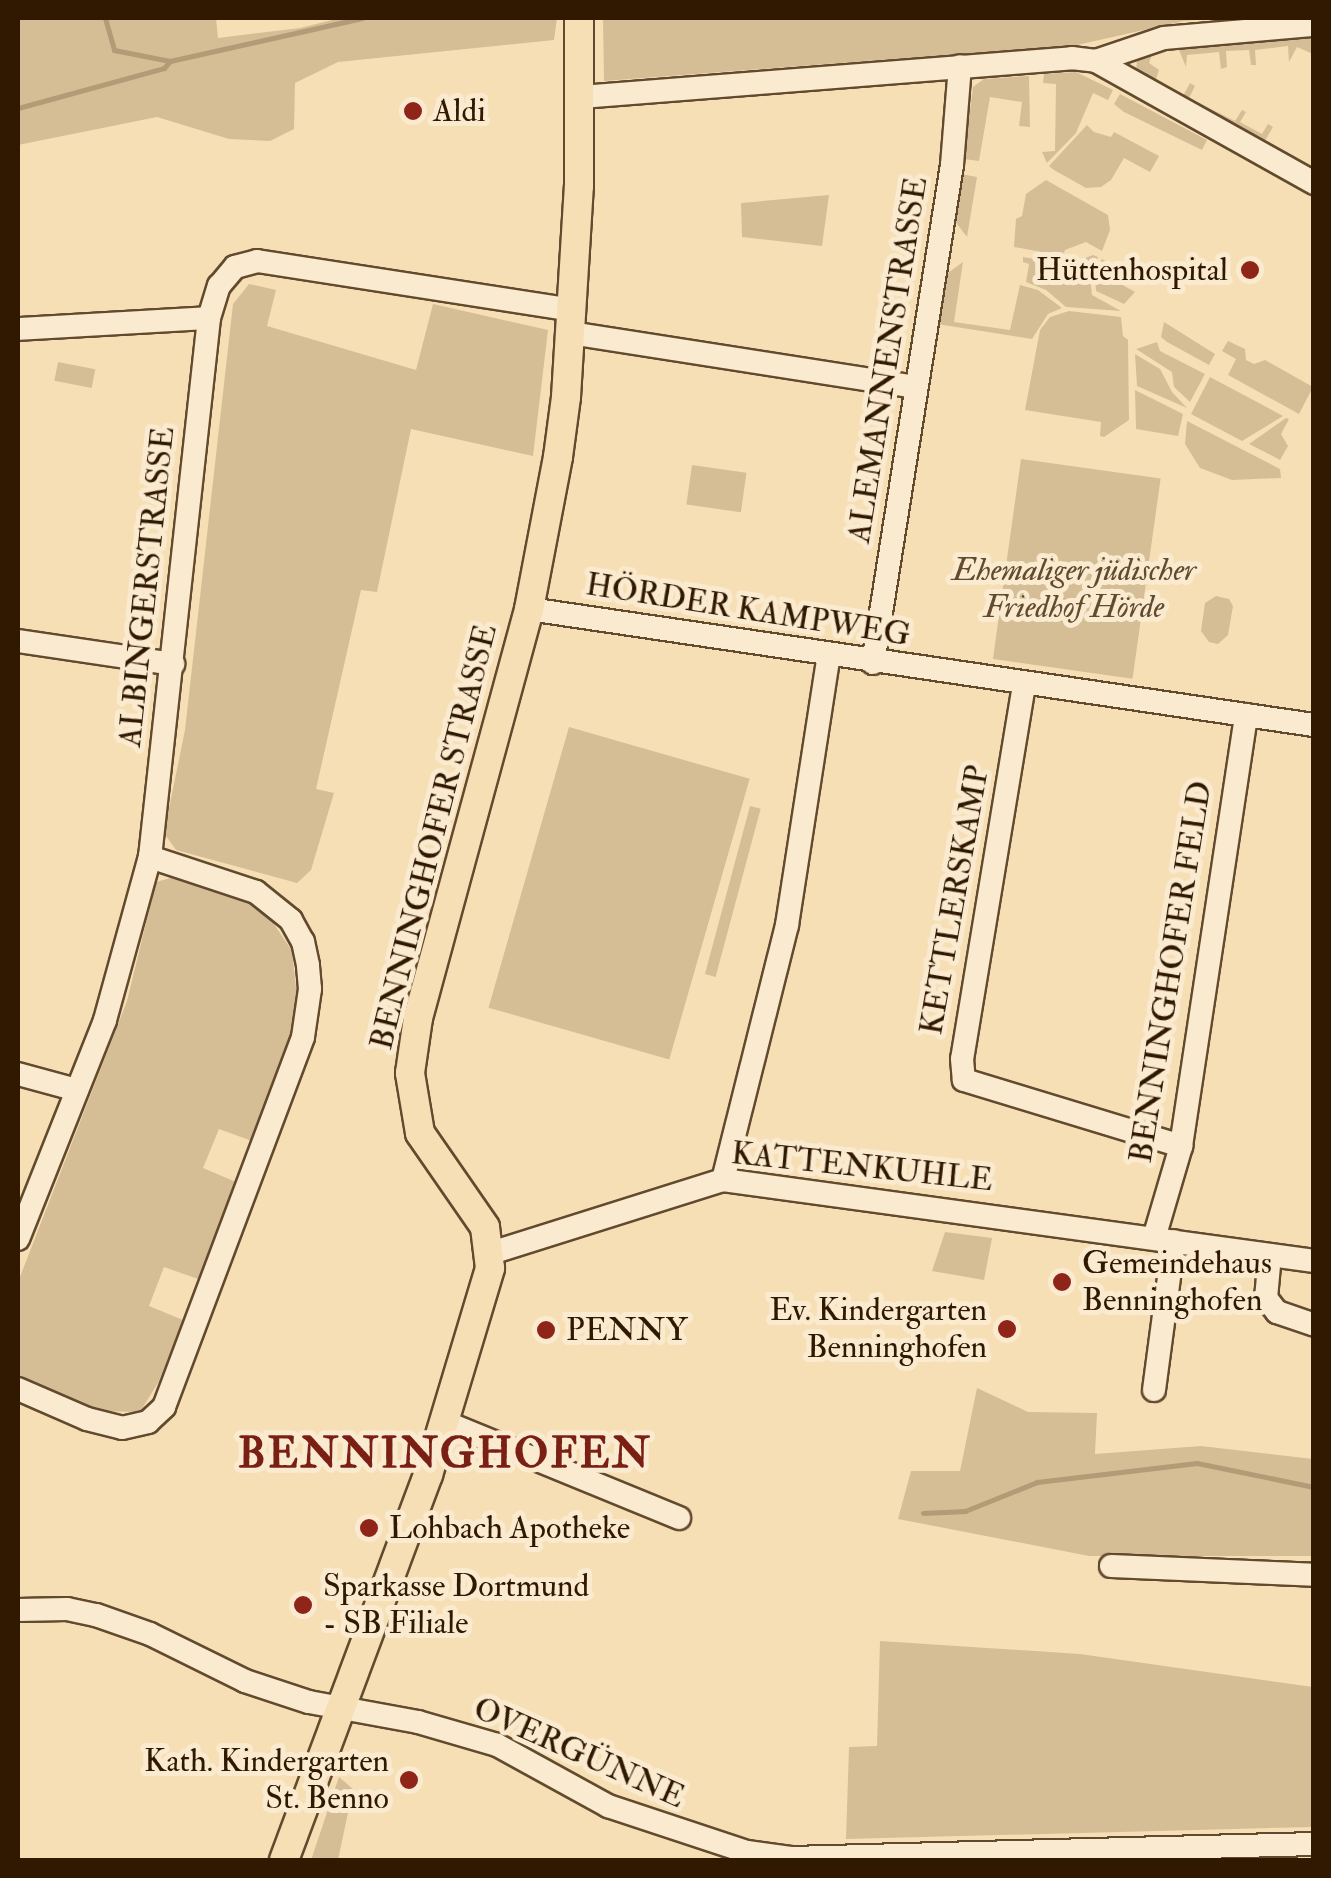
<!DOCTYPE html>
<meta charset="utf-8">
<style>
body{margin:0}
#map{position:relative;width:1331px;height:1878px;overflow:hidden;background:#f7dfb5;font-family:"IM FELL Double Pica",serif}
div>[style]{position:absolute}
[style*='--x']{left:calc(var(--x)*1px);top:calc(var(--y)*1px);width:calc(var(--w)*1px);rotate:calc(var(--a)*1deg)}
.green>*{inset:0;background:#d5bd96;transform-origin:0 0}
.stream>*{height:5px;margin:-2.5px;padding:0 2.5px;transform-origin:2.5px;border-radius:2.5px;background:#b39b78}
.roads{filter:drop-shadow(2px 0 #624a2e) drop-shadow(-2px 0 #624a2e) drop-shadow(0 2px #624a2e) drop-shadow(0 -2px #624a2e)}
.minor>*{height:22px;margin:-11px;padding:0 11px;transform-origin:11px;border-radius:11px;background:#faeacf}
.major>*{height:28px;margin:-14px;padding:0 14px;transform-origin:14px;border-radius:14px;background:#f7dfb5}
.dots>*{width:28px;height:28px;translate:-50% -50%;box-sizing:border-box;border:5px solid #faeacf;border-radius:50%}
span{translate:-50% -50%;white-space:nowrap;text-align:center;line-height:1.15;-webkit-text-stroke:10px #faeacf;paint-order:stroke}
.poi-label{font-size:32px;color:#301801}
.left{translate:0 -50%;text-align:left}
.right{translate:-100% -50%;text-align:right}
.street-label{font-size:32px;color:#301801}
.park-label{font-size:32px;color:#624a2e;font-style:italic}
.district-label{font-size:42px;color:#7a1f14;font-weight:700;letter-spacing:2.5px}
.frame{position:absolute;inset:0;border:20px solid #301801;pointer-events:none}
</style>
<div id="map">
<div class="green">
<div style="clip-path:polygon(18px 18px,216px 18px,218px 38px,300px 28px,340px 18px,557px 18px,554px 40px,338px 62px,295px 83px,294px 129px,270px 141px,229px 139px,157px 117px,18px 145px)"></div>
<div style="clip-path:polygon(603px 18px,1222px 18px,1184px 21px,1077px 45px,604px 81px)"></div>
<div style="clip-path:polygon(1313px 38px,1313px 54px,1297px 47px,1289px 62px,1288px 46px,1255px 50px,1256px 65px,1251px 65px,1249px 50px,1226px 51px,1227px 67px,1221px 69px,1219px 52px,1187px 55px,1186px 67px,1179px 50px)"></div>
<div style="clip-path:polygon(1153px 52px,1149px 63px,1159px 70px,1155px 82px,1183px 96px,1190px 83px,1195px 86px,1189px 98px,1235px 121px,1242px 110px,1246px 112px,1240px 122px,1262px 134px,1268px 124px,1273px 127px,1263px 144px,1136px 75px,1137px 59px)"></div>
<div style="clip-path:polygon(1076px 72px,1113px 90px,1108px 100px,1093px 93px,1076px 133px,1047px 163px,1042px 152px,1055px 151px,1056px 84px,1043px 83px,1044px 74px)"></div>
<div style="clip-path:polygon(1029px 76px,1030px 127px,1019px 126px,1022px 102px,990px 97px,979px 161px,964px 159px,973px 87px,984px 79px)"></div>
<div style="clip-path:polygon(1120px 94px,1207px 140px,1202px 150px,1124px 112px,1114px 104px)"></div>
<div style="clip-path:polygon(1087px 125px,1094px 132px,1111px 137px,1114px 132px,1159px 156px,1150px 172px,1124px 158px,1111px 180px,1101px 187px,1086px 188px,1054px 170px,1049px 166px)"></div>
<div style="clip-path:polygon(961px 174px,977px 177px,967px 237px,954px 220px)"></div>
<div style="clip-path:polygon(1046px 180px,1108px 215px,1110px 230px,1102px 251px,1086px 242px,1065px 250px,1063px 256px,1014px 247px,1016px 219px,1022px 216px,1026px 194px)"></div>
<div style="clip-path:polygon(829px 195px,822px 246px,742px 237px,741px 203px)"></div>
<div style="clip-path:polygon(1093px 255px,1098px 257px,1090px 277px,1092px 295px,1121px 311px,1066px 307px,1046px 290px,1026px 282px,1029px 264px,1023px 262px,1023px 257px,1068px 265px)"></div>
<div style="clip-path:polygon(1102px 259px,1119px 269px,1121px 284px,1135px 292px,1124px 304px,1096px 291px,1095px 276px)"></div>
<div style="clip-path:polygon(963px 262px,954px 322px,1010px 330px,1020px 285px,1038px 290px,1062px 308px,1048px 314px,1032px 339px,937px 324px,945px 275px)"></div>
<div style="clip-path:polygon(249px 284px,276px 290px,267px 326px,416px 370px,433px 304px,548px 330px,533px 456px,411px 429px,377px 592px,361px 590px,316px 789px,334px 793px,311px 870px,297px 883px,176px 850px,164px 833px,185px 730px,233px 304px)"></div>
<div style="clip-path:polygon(1069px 311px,1121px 317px,1123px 336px,1128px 340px,1129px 420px,1104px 437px,1100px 436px,1101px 422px,1025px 410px,1040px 330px,1050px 317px)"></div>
<div style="clip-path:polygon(1164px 322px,1215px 354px,1209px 365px,1167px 342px,1161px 337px)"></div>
<div style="clip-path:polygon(1228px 341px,1245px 349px,1246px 360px,1254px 364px,1265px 360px,1313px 387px,1299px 414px,1228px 375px,1236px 359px,1222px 351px)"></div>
<div style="clip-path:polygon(1157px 342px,1160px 351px,1205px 374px,1190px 402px,1174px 387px,1172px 372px,1136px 349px)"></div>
<div style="clip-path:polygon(1135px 354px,1160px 369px,1172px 392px,1187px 408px,1137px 386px)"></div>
<div style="left:58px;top:362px;width:38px;height:19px;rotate:11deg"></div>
<div style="clip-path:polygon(1210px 377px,1283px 416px,1242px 441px,1191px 414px)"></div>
<div style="clip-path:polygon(1135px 390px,1183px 414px,1178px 436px,1136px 429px)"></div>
<div style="clip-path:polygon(1286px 418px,1289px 419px,1281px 434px,1288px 446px,1280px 460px,1249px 444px)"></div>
<div style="clip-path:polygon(1187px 421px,1280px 469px,1281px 478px,1232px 480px,1200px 468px,1185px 444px)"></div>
<div style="left:1021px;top:459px;width:141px;height:202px;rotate:8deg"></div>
<div style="left:692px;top:465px;width:55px;height:40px;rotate:8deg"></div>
<div style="clip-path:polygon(1216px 596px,1229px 599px,1233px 606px,1228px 635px,1218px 644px,1209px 642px,1201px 631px,1205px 603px)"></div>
<div style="left:569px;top:727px;width:188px;height:292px;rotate:16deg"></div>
<div style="left:750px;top:806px;width:11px;height:174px;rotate:15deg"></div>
<div style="clip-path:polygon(174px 877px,253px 904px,268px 915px,292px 951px,297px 997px,290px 1039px,252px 1141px,219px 1129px,203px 1168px,236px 1182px,198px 1279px,164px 1267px,149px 1306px,183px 1320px,159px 1381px,140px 1412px,99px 1411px,18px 1375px,18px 1282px,127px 1001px,156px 882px)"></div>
<div style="clip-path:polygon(945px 1232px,992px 1238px,984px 1280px,932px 1271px)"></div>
<div style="clip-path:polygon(977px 1388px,1028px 1412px,1097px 1413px,1095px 1454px,1201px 1446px,1313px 1459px,1313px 1556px,1089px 1556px,898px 1519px,911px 1471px,960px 1471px)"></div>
<div style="clip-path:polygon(880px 1641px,1080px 1654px,1313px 1687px,1313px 1827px,846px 1839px,849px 1747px,877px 1746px)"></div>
<div style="clip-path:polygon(339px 1777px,353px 1789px,338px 1860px,311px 1860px)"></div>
</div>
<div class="stream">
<div style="--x:105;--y:18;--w:33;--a:74"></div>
<div style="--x:114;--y:50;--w:57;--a:11.1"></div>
<div style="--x:170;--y:61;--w:197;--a:-12.6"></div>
<div style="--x:18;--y:108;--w:151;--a:-15.3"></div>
<div style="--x:164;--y:68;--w:9;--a:-49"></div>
<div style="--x:923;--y:1513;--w:42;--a:-2.7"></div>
<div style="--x:965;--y:1511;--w:78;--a:-21.9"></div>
<div style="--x:1037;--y:1482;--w:161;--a:-6.8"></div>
<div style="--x:1197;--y:1463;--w:119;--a:11.6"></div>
</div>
<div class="roads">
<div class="minor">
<div style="--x:1096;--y:61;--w:72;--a:-18.7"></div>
<div style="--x:1164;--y:38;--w:151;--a:-5"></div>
<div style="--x:581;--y:97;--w:493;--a:-4.5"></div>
<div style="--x:1072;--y:58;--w:24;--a:7"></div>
<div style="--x:1096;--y:61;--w:250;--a:29.2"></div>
<div style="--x:18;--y:329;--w:191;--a:-3.3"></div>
<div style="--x:571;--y:333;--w:347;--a:8.9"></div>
<div style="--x:529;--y:609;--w:794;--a:8.41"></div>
<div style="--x:18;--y:641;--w:157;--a:8.4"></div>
<div style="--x:873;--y:663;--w:504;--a:-80.99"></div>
<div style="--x:952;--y:165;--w:99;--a:-85.4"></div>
<div style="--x:1024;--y:685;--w:379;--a:99.4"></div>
<div style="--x:962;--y:1059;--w:21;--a:85"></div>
<div style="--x:964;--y:1080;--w:227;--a:16.9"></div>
<div style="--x:18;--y:1074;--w:61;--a:15.2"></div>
<div style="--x:723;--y:1180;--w:263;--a:-75.9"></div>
<div style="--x:787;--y:925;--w:273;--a:-81.2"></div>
<div style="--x:1154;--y:1238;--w:96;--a:-73.6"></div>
<div style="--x:1181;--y:1146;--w:436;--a:-81.4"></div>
<div style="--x:18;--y:1239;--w:236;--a:-68.3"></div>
<div style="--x:105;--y:1020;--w:169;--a:-74.6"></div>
<div style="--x:150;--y:857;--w:542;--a:-83.75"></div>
<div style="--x:209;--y:318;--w:34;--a:-73"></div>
<div style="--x:219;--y:286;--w:25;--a:-50"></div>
<div style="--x:235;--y:267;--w:23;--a:-15"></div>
<div style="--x:257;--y:261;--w:319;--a:8.8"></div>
<div style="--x:491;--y:1253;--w:243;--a:-17.5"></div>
<div style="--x:723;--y:1180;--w:597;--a:7.8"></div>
<div style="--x:1270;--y:1255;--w:43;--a:95.3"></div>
<div style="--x:1266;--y:1298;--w:18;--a:52"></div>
<div style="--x:1277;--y:1312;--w:39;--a:19"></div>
<div style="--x:18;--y:1389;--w:75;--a:23.5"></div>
<div style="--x:87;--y:1419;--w:36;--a:14"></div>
<div style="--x:122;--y:1428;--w:27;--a:-13"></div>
<div style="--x:148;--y:1422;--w:22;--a:-43"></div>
<div style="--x:164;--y:1407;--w:395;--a:-69.4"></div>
<div style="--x:303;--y:1037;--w:49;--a:-81.7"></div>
<div style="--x:310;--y:989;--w:24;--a:-95"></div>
<div style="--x:308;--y:965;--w:24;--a:-102"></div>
<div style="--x:303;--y:942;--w:25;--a:-119"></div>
<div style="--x:291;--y:920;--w:45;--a:-141.3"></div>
<div style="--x:256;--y:892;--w:112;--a:-161.7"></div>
<div style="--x:1154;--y:1390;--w:150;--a:-82.4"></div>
<div style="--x:445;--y:1422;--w:253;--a:22.3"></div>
<div style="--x:1111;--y:1566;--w:203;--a:2.5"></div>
<div style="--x:18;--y:1610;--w:49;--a:-1.2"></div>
<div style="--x:67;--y:1609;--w:30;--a:12"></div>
<div style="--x:96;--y:1615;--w:57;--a:19.4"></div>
<div style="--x:150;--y:1634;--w:106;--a:26.3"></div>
<div style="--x:245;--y:1681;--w:67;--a:18.2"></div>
<div style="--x:309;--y:1702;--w:111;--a:10.4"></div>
<div style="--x:418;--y:1722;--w:82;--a:16.2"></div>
<div style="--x:497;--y:1745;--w:127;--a:28.8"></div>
<div style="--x:608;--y:1806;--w:146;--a:18.3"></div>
<div style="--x:747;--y:1852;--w:44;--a:7.8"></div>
<div style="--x:791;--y:1858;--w:523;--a:-1.53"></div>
</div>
<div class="major">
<div style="--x:284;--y:1860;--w:411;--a:-69.5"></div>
<div style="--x:428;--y:1475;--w:216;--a:-73.3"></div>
<div style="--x:490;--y:1268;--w:41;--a:-97"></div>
<div style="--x:485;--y:1227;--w:114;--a:-124.7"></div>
<div style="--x:420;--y:1133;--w:61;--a:-99.5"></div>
<div style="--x:410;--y:1073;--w:56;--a:-81.7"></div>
<div style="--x:418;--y:1018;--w:424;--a:-74.8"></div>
<div style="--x:529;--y:609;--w:155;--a:-79.2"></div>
<div style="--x:558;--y:457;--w:61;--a:-82.4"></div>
<div style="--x:566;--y:397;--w:211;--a:-86.5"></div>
<div style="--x:579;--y:186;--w:168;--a:-90"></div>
</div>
</div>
<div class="dots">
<div style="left:413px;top:111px;background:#8f2418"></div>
<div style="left:1250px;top:270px;background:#8f2418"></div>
<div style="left:1062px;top:1282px;background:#8f2418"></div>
<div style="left:1007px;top:1329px;background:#8f2418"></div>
<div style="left:546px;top:1330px;background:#8f2418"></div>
<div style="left:369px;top:1528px;background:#8f2418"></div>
<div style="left:303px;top:1605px;background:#8f2418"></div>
<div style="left:409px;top:1780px;background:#8f2418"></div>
</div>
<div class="poi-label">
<span class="left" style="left:433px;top:111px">Aldi</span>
<span class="right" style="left:1228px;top:270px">Hüttenhospital</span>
<span class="left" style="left:1082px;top:1282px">Gemeindehaus<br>Benninghofen</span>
<span class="right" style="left:987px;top:1329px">Ev. Kindergarten<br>Benninghofen</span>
<span class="left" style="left:566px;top:1330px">PENNY</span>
<span class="left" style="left:389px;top:1528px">Lohbach Apotheke</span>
<span class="left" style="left:323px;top:1605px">Sparkasse Dortmund<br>- SB Filiale</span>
<span class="right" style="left:389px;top:1780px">Kath. Kindergarten<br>St. Benno</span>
</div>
<div class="street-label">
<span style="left:888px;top:360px;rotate:-81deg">ALEMANNENSTRASSE</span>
<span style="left:147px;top:587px;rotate:-84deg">ALBINGERSTRASSE</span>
<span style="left:748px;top:610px;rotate:9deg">HÖRDER KAMPWEG</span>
<span style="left:434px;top:837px;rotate:-76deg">BENNINGHOFER STRASSE</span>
<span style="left:955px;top:900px;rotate:-80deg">KETTLERSKAMP</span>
<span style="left:1171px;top:972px;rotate:-81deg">BENNINGHOFER FELD</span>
<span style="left:862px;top:1167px;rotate:6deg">KATTENKUHLE</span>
<span style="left:579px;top:1753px;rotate:24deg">OVERGÜNNE</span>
</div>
<div class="park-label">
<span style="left:1074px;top:589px">Ehemaliger jüdischer<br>Friedhof Hörde</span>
</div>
<div class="district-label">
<span style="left:445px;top:1454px">BENNINGHOFEN</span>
</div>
<div class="frame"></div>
</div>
